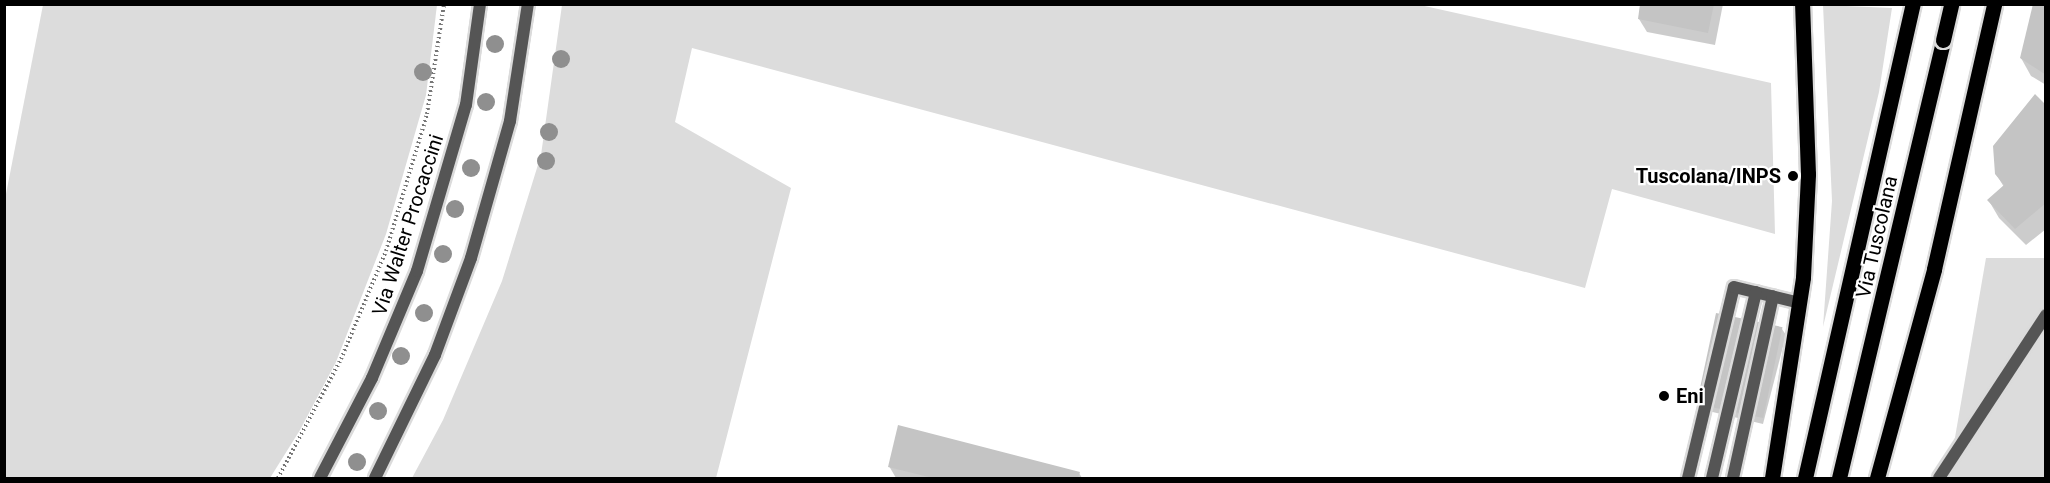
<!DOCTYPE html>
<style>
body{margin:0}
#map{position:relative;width:2050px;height:483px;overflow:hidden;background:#fff;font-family:Roboto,sans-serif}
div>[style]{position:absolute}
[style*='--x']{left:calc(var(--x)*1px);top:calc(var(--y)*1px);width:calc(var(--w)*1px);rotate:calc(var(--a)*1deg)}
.green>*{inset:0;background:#dcdcdc}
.shadow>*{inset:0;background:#0003}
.building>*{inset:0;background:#c4c4c4;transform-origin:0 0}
.path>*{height:4px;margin-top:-2px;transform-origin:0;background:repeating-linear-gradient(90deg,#777 0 1.5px,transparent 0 4.5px)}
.roads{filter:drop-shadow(2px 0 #dbdbdb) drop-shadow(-2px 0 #dbdbdb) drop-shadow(0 2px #dbdbdb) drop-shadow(0 -2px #dbdbdb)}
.service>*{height:12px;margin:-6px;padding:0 6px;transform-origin:6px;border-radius:6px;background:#555}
.tertiary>*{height:12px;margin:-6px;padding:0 6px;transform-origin:6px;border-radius:6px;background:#555}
.primary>*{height:15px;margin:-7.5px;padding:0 7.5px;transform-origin:7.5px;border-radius:7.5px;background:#000}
.bridges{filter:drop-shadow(2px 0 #dbdbdb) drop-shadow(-2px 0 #dbdbdb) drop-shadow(0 2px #dbdbdb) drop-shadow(0 -2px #dbdbdb)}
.primary-bridge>*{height:15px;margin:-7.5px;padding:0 7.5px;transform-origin:7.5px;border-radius:7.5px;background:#000}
.trees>*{width:18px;height:18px;margin:-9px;border-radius:50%;background:#8f8f8f}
.dots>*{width:16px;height:16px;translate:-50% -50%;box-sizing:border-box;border:3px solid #fff;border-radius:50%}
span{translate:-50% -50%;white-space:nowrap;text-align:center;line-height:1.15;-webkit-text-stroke:4.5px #fff;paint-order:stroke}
.poi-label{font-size:20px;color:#000;font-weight:700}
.right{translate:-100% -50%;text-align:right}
.left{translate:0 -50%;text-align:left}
.street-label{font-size:20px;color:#000}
.frame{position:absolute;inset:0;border:6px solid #000;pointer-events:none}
</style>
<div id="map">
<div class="green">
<div style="clip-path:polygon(43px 5px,437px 5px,426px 95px,386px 234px,336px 362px,300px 430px,270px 478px,5px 478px,5px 199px)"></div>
<div style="clip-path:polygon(562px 5px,1420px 5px,1771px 83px,1775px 234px,1612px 189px,1585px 288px,692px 48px,675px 122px,791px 188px,716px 478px,412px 478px,443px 420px,502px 281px,541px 155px)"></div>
<div style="clip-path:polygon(1823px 5px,1892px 8px,1879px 92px,1823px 327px,1832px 201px)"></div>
<div style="clip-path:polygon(1986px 258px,2045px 258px,2045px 478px,1948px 478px)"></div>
</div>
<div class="shadow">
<div style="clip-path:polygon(1642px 4px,1723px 4px,1715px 45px,1647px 32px,1639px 19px)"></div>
<div style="clip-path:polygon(2046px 4px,2046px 85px,2031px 76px,2021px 58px)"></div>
<div style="clip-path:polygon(2046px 107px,2046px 229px,2026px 245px,1999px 218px,1989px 201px,2004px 187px,1996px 174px)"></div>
<div style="clip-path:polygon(1782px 329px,1786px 335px,1763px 424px,1700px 409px,1696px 403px)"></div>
<div style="clip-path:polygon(889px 466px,1079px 473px,1082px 478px,896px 478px)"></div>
</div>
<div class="building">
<div style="clip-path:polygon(1640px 4px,1714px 4px,1708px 33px,1638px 19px)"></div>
<div style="clip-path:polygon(2033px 4px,2046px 4px,2046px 75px,2020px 58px)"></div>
<div style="clip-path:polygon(2035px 94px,2046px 105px,2046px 203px,2015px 229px,1987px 200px,2004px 185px,1995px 174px,1993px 146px)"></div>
<div style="left:1716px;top:313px;width:68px;height:93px;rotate:12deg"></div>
<div style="clip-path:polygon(898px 425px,1080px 472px,1078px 478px,933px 478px,888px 467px)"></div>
</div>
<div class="path">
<div style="--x:278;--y:478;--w:135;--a:-62.1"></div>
<div style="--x:341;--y:359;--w:117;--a:-67.4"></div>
<div style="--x:386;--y:251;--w:143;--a:-73.3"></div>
<div style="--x:427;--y:114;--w:111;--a:-81.2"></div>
</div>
<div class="roads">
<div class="service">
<div style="--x:1688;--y:478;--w:196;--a:-76.5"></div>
<div style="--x:1734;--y:287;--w:68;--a:13.6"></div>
<div style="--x:1712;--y:478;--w:191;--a:-76.7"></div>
<div style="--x:1733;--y:478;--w:186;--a:-77.6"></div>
<div style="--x:1939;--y:478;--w:195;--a:-56.7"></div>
</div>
<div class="tertiary">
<div style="--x:320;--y:478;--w:113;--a:-62.5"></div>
<div style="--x:372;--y:378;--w:116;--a:-67.2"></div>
<div style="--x:417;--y:271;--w:173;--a:-73.6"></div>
<div style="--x:466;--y:105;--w:102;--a:-82.1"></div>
<div style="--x:375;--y:478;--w:137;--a:-64"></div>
<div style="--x:435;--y:355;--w:103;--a:-69.6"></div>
<div style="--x:471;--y:258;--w:142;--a:-74.1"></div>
<div style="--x:510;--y:121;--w:118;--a:-81.3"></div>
</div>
<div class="primary">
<div style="--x:1772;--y:478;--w:203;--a:-81.2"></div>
<div style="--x:1803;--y:277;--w:103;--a:-87.2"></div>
<div style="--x:1808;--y:174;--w:170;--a:-92"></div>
<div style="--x:1805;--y:478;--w:486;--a:-77.2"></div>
<div style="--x:1839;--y:478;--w:450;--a:-76.6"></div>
<div style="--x:1877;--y:478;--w:217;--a:-74.7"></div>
<div style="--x:1934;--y:269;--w:272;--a:-77.2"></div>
</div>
</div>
<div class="bridges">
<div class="primary-bridge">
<div style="--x:1943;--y:40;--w:37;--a:-77"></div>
</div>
</div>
<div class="trees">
<div style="left:495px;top:44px"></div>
<div style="left:561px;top:59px"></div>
<div style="left:423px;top:72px"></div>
<div style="left:486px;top:102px"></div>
<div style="left:549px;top:132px"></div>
<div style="left:546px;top:161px"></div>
<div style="left:471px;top:168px"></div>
<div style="left:455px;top:209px"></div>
<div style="left:443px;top:254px"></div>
<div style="left:424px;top:313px"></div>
<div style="left:401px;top:356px"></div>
<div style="left:378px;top:411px"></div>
<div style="left:357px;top:462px"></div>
</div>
<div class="dots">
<div style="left:1793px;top:176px;background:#000"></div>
<div style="left:1664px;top:396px;background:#000"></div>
</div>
<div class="poi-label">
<span class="right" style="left:1781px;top:176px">Tuscolana/INPS</span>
<span class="left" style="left:1676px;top:396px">Eni</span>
</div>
<div class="street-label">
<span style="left:408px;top:225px;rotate:-72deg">Via Walter Procaccini</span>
<span style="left:1877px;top:237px;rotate:-77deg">Via Tuscolana</span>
</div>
<div class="frame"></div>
</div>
